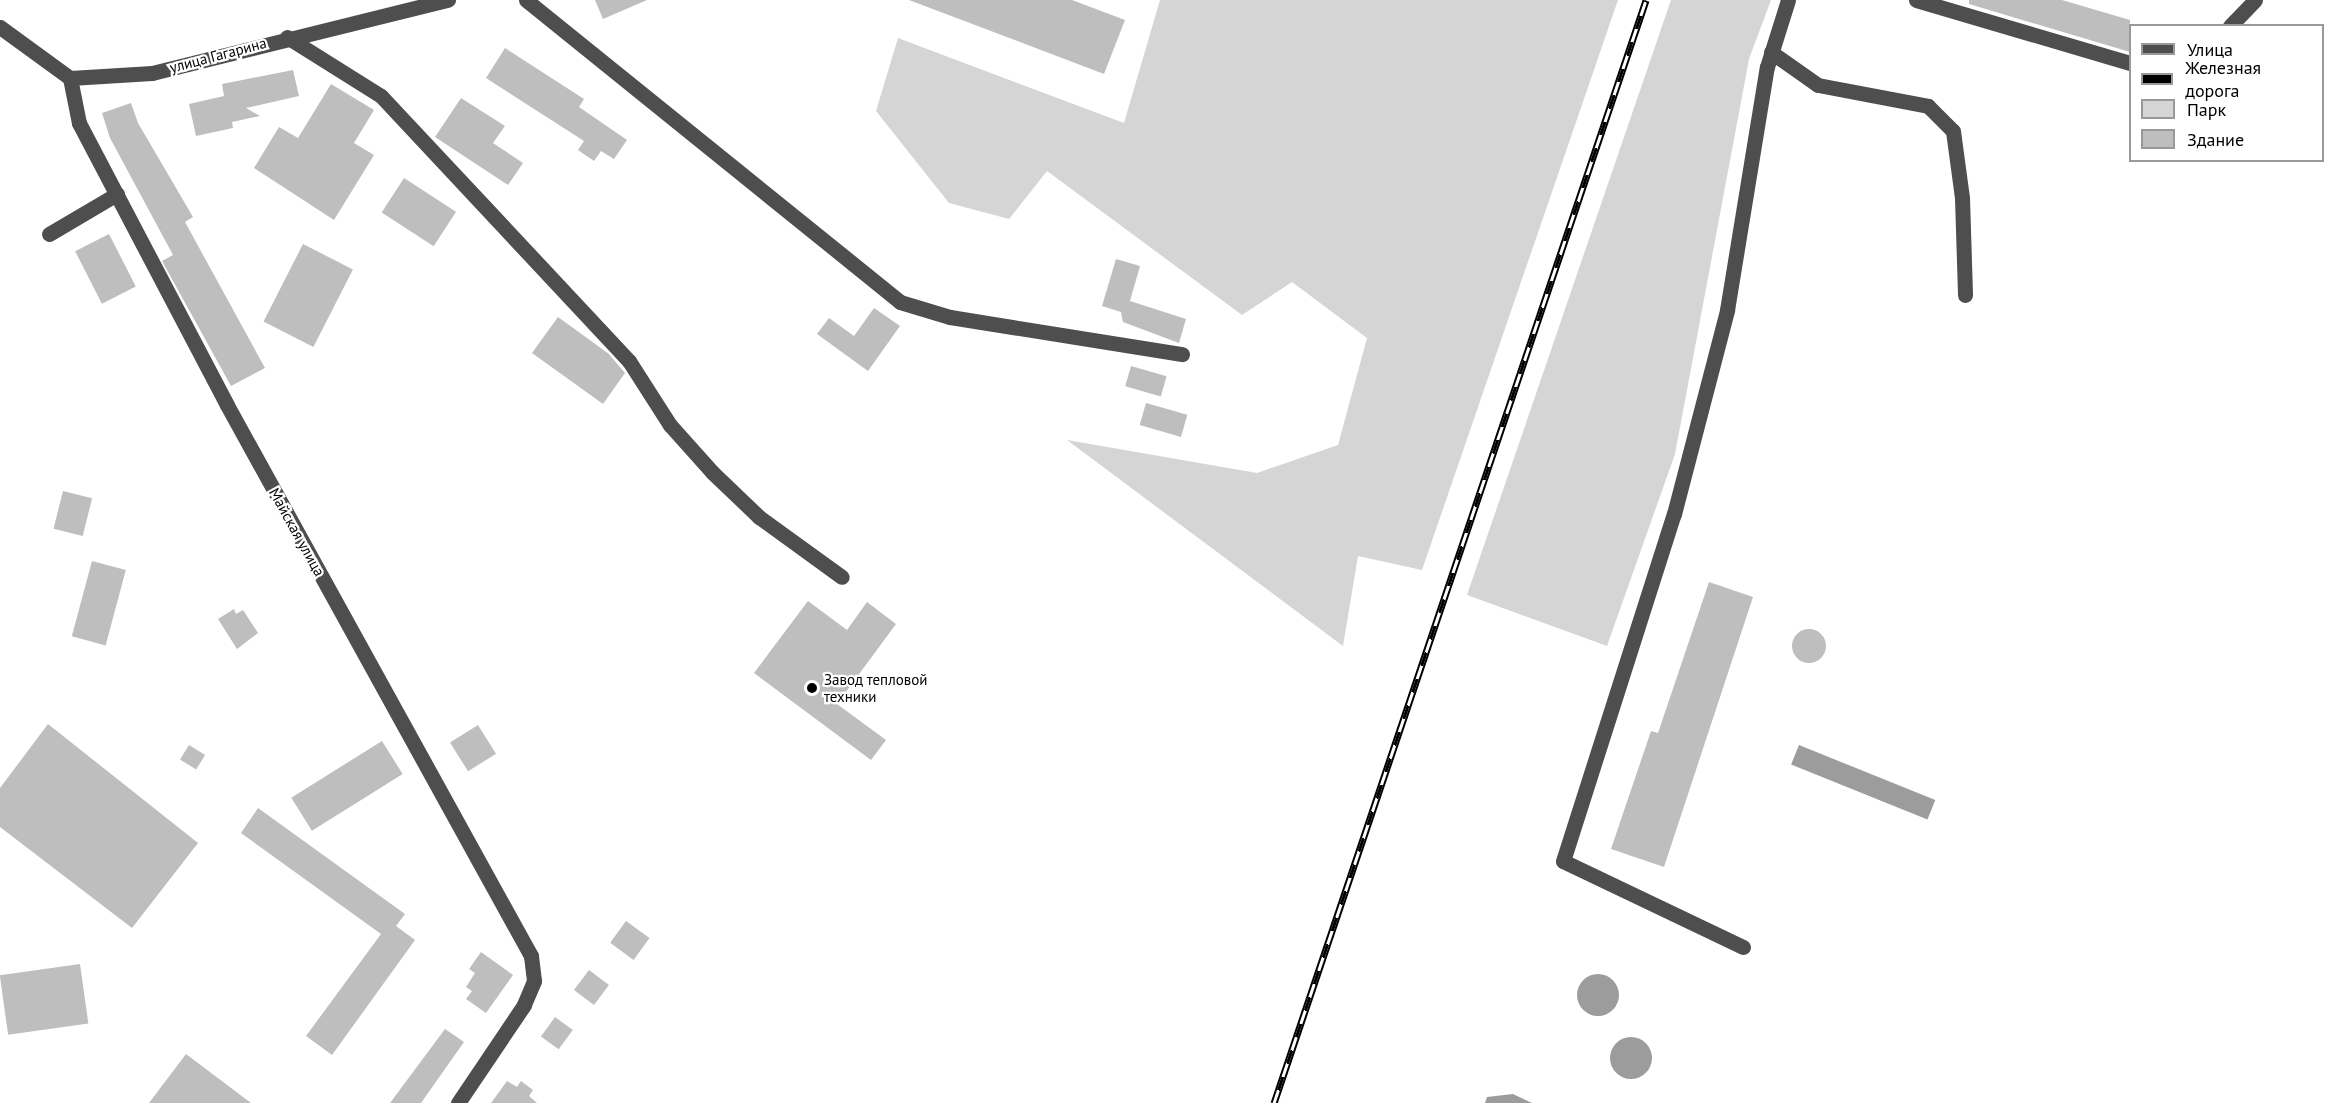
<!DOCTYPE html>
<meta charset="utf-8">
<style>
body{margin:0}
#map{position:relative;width:2348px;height:1103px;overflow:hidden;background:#fff;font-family:"PT Sans",sans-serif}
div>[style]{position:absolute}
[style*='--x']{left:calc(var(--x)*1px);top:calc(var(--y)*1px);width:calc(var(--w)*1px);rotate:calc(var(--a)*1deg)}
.green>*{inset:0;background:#d5d5d5}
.water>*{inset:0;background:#9c9c9c;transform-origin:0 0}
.round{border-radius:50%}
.building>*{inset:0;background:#bebebe;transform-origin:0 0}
.minor>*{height:15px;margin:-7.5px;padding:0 7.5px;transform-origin:7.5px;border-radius:7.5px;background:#4e4e4e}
.rail>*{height:7px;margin-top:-3.5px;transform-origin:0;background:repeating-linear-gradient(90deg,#fff 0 14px,#000 0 28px);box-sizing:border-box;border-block:2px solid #000}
.dots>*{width:16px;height:16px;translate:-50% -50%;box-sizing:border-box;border:3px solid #fff;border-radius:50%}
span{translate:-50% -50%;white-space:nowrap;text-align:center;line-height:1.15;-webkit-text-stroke:4.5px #fff;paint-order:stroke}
.street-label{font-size:15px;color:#000}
.poi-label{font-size:15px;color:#000}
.left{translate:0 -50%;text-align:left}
.legend{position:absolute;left:2129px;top:24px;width:195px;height:138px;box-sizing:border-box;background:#fff;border:2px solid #999;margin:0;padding:8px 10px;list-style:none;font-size:18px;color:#000}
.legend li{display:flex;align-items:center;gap:12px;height:30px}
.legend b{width:30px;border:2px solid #999}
</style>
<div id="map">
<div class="green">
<div style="clip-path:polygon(1160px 0,1618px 0,1422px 570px,1358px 556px,1343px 646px,1067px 440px,1257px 473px,1338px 445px,1367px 338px,1292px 282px,1242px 315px,1047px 171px,1009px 219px,949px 203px,876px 111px,898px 38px,1124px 123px)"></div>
<div style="clip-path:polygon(1671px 0,1771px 0,1749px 59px,1675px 454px,1607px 646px,1467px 595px)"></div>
</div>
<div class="water">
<div style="left:1799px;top:745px;width:147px;height:21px;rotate:22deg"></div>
<div class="round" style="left:1577px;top:974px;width:42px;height:42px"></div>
<div class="round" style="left:1610px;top:1037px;width:42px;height:42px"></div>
<div style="clip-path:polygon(1513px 1094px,1532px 1103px,1485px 1103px,1487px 1097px)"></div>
</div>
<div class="building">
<div style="clip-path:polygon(595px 0,647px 0,603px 19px)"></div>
<div style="clip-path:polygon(909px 0,1072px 0,1125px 20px,1104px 74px)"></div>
<div style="clip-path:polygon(1969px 0,2062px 0,2130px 20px,2130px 52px,1969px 4px)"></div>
<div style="clip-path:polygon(505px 48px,584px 99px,579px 107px,627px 140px,614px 159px,601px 151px,594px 161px,578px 150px,584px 141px,486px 78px)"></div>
<div style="clip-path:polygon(293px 70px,299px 96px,246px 108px,260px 116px,232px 122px,233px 128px,196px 136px,189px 104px,224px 96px,222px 84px)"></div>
<div style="clip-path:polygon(331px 84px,374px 110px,354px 143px,374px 155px,334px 220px,254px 168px,279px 127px,298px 138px)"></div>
<div style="clip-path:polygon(461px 98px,505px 126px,493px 143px,523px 163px,508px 185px,435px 137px)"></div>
<div style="clip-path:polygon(131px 103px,138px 123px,193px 217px,185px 222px,265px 368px,231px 386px,162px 261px,173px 255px,110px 138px,102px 113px)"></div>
<div style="left:404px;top:178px;width:62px;height:41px;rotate:33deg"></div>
<div style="left:109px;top:234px;width:59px;height:38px;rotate:63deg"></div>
<div style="left:303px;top:244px;width:56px;height:87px;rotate:27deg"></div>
<div style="clip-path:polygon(1116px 259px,1140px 266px,1130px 301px,1186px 319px,1179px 343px,1123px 322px,1121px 312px,1102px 306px)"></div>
<div style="clip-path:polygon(874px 308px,900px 326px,868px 371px,817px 334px,829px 318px,854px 336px)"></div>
<div style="clip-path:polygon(558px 317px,609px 354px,625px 373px,603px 404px,532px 353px)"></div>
<div style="left:1131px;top:366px;width:37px;height:21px;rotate:16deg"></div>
<div style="left:1146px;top:403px;width:43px;height:23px;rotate:16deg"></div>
<div style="left:63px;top:491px;width:30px;height:39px;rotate:14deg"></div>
<div style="left:92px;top:561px;width:35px;height:78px;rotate:15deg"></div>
<div style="clip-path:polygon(1709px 582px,1753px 597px,1664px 867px,1611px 849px,1651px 731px,1658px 733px)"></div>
<div style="clip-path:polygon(808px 601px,847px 630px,867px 602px,896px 624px,837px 704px,886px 740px,871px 760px,754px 673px)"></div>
<div style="clip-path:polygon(234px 609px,236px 614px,243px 610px,258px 633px,237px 649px,218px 619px)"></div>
<div class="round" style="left:1792px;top:629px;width:34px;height:34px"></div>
<div style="clip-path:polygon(48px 724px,198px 843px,132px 928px,0 827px,0 788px)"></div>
<div style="left:478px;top:725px;width:34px;height:33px;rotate:58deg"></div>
<div style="left:382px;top:741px;width:39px;height:107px;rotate:58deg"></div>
<div style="left:189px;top:745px;width:19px;height:17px;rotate:32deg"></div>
<div style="clip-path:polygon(258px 808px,405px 914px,396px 926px,415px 940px,332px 1055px,306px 1036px,381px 934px,241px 833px)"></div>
<div style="left:626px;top:921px;width:29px;height:27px;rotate:36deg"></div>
<div style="clip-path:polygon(481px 952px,513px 975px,486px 1013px,466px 999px,472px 991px,466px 987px,475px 973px,469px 969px)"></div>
<div style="left:80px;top:964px;width:60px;height:81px;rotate:82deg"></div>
<div style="left:589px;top:970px;width:25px;height:25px;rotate:37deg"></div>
<div style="left:555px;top:1017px;width:22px;height:24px;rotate:36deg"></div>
<div style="clip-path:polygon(445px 1029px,464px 1042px,421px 1103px,390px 1103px)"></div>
<div style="clip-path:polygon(186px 1054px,251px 1103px,149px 1103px)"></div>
<div style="clip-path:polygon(507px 1081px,517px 1087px,521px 1081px,533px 1090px,529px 1096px,537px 1103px,491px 1103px)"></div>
</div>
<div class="minor">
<div style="--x:526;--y:0;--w:481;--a:38.9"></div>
<div style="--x:900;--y:302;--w:52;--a:16.7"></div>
<div style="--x:950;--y:317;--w:235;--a:9.1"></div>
<div style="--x:1916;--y:0;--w:223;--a:16.4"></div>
<div style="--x:2230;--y:26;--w:36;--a:-46"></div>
<div style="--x:0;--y:27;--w:87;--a:36.1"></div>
<div style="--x:70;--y:78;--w:82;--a:-3.5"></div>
<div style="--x:152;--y:73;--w:305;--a:-13.9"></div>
<div style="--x:287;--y:37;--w:111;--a:32.1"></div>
<div style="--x:381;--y:96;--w:363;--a:46.9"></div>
<div style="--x:629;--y:361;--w:76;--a:57.4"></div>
<div style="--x:670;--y:425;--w:64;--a:48.1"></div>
<div style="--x:713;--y:473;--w:64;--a:43.7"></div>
<div style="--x:759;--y:517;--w:102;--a:35.9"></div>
<div style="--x:1771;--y:52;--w:57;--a:35.1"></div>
<div style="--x:1818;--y:85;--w:112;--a:10.8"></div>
<div style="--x:1928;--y:106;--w:35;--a:45"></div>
<div style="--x:1953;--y:131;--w:68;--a:82.3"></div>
<div style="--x:1962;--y:198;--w:97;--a:88.2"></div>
<div style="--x:70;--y:78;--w:46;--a:78.7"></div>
<div style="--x:79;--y:123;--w:318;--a:62.3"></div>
<div style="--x:227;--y:405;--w:629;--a:61.11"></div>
<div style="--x:531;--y:956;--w:25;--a:83"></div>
<div style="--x:534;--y:981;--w:26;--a:113"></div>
<div style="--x:524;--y:1005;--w:118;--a:124"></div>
<div style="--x:49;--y:234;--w:79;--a:-30.5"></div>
<div style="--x:1743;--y:947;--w:199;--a:-154.5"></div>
<div style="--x:1563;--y:861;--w:364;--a:-72.3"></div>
<div style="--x:1674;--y:514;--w:211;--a:-75.4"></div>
<div style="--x:1727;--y:310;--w:246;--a:-80.7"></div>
<div style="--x:1767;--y:67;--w:70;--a:-72.6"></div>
</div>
<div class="rail">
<div style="--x:1274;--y:1103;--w:1164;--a:-71.36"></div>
</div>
<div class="dots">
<div style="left:812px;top:688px;background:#000"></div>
</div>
<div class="street-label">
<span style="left:218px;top:55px;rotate:-15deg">улица Гагарина</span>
<span style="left:297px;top:532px;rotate:61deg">Майская улица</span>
</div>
<div class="poi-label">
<span class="left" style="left:824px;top:688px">Завод тепловой<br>техники</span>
</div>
<ul class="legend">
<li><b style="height:8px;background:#4e4e4e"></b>Улица</li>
<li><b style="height:8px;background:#000"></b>Железная дорога</li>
<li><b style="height:16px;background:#d5d5d5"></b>Парк</li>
<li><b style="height:16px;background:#bebebe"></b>Здание</li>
</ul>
</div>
